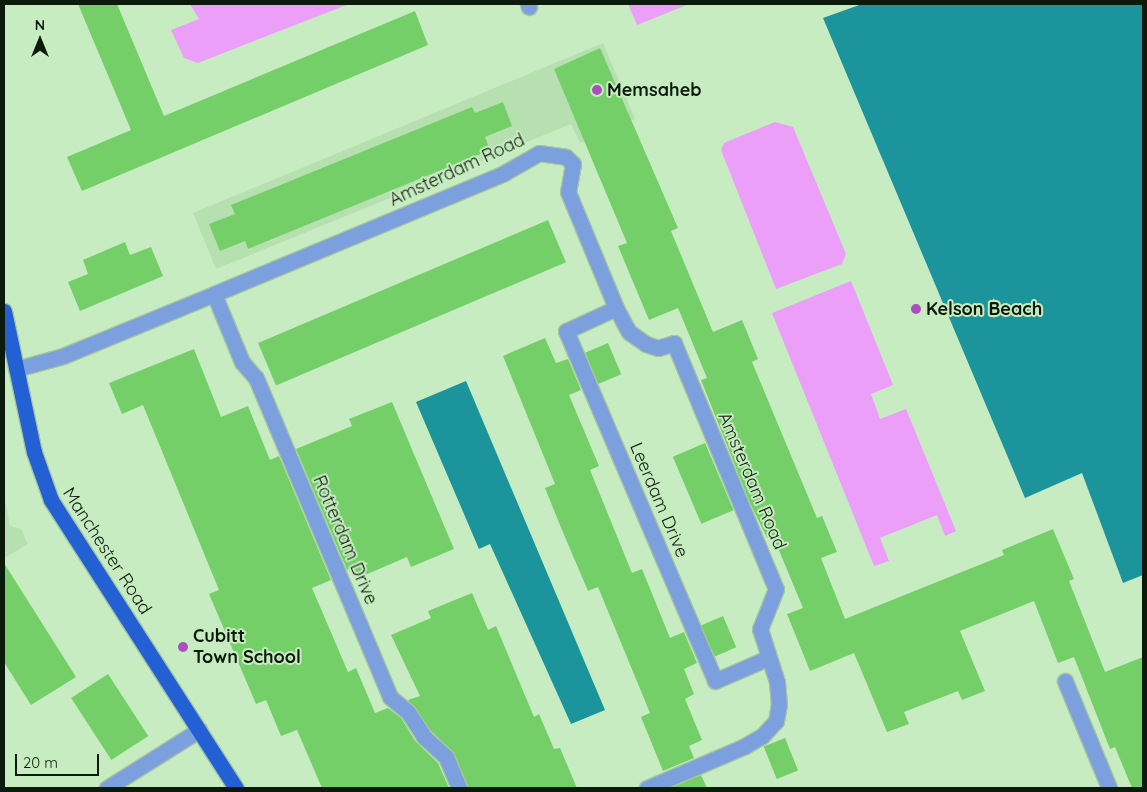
<!DOCTYPE html>
<style>
body{margin:0}
#map{position:relative;width:1147px;height:792px;overflow:hidden;background:#c7ecc1;font-family:Quicksand,sans-serif}
div>[style]{position:absolute}
[style*='--x']{left:calc(var(--x)*1px);top:calc(var(--y)*1px);width:calc(var(--w)*1px);rotate:calc(var(--a)*1deg)}
.built>*{inset:0;background:#b7e0b1}
.green>*{inset:0;background:#eb9ff8}
.water>*{inset:0;background:#1c949b}
.building>*{inset:0;background:#75cf69;transform-origin:0 0}
.roads{filter:drop-shadow(1px 0 #a5c6a0) drop-shadow(-1px 0 #a5c6a0) drop-shadow(0 1px #a5c6a0) drop-shadow(0 -1px #a5c6a0)}
.street>*{height:15px;margin:-7.5px;padding:0 7.5px;transform-origin:7.5px;border-radius:7.5px;background:#7c9fde}
.primary>*{height:15px;margin:-7.5px;padding:0 7.5px;transform-origin:7.5px;border-radius:7.5px;background:#2360d4}
.dots>*{width:14px;height:14px;translate:-50% -50%;box-sizing:border-box;border:2px solid #c7ecc1;border-radius:50%}
span{translate:-50% -50%;white-space:nowrap;text-align:center;line-height:1.15;-webkit-text-stroke:4px #c7ecc1;paint-order:stroke}
.poi-label{font-size:18px;color:#0c1a0b;font-weight:700}
.left{translate:0 -50%;text-align:left}
.street-label{font-size:18px;color:#0c1a0b}
.frame{position:absolute;inset:0;border:5px solid #0c1a0b;pointer-events:none}
.north{position:absolute;left:15px;top:15px;width:50px;height:50px;-webkit-text-stroke:4px #c7ecc1;paint-order:stroke;rotate:0deg;font-size:14px;font-weight:700;line-height:20px;text-align:center;color:#0c1a0b}
.north::after{content:'';display:block;margin:auto;width:18px;height:22px;background:#0c1a0b;clip-path:polygon(50% 0,100% 100%,50% 72%,0 100%)}
.scale{position:absolute;left:15px;top:754px;width:84px;height:22px;box-sizing:border-box;border:2px solid #0c1a0b;border-top:0;padding-left:6px;font-size:15px;line-height:18px;white-space:nowrap;color:#0c1a0b;-webkit-text-stroke:4px #c7ecc1;paint-order:stroke}
</style>
<div id="map">
<div class="built">
<div style="clip-path:polygon(603px 43px,635px 119px,580px 143px,571px 124px,216px 269px,193px 213px)"></div>
<div style="clip-path:polygon(4px 495px,10px 526px,21px 529px,28px 544px,4px 558px)"></div>
</div>
<div class="green">
<div style="clip-path:polygon(190px 4px,349px 4px,198px 63px,184px 58px,171px 30px,199px 19px)"></div>
<div style="clip-path:polygon(628px 4px,689px 4px,637px 25px)"></div>
<div style="clip-path:polygon(775px 122px,793px 127px,846px 254px,842px 264px,776px 289px,721px 150px,724px 143px)"></div>
<div style="clip-path:polygon(851px 281px,893px 385px,871px 394px,880px 419px,906px 409px,956px 531px,945px 536px,937px 515px,880px 538px,889px 561px,874px 566px,772px 313px)"></div>
</div>
<div class="water">
<div style="clip-path:polygon(862px 4px,1143px 4px,1143px 575px,1123px 583px,1082px 473px,1025px 498px,823px 18px)"></div>
<div style="clip-path:polygon(466px 381px,605px 710px,571px 724px,490px 544px,479px 549px,416px 402px)"></div>
</div>
<div class="building">
<div style="clip-path:polygon(78px 4px,117px 4px,164px 116px,415px 11px,428px 45px,82px 191px,67px 157px,131px 130px)"></div>
<div style="clip-path:polygon(600px 48px,678px 228px,671px 231px,713px 332px,742px 320px,758px 359px,752px 362px,817px 518px,822px 516px,837px 552px,821px 558px,845px 619px,1004px 555px,1002px 550px,1053px 529px,1074px 579px,1069px 581px,1105px 672px,1143px 657px,1143px 788px,1132px 788px,1115px 747px,1110px 749px,1074px 657px,1058px 663px,1034px 601px,960px 631px,985px 691px,962px 700px,958px 691px,904px 712px,909px 724px,887px 732px,854px 653px,810px 671px,787px 614px,803px 608px,773px 536px,767px 538px,750px 503px,701px 380px,707px 378px,678px 308px,649px 320px,618px 246px,627px 243px,554px 69px)"></div>
<div style="clip-path:polygon(503px 102px,512px 126px,485px 137px,490px 150px,248px 249px,245px 241px,220px 251px,209px 224px,235px 214px,231px 205px,472px 107px,475px 113px)"></div>
<div style="left:548px;top:220px;width:46px;height:315px;rotate:67deg"></div>
<div style="clip-path:polygon(125px 242px,130px 255px,151px 247px,163px 276px,80px 311px,68px 282px,88px 274px,83px 260px)"></div>
<div style="clip-path:polygon(545px 338px,556px 363px,568px 359px,581px 390px,569px 395px,599px 466px,590px 470px,632px 573px,642px 569px,670px 638px,684px 632px,697px 663px,684px 669px,694px 694px,685px 699px,702px 740px,689px 746px,694px 758px,663px 771px,641px 717px,650px 713px,598px 587px,588px 591px,562px 530px,545px 488px,555px 484px,503px 356px)"></div>
<div style="left:608px;top:343px;width:34px;height:25px;rotate:67deg"></div>
<div style="clip-path:polygon(194px 349px,221px 417px,248px 406px,270px 460px,279px 456px,331px 580px,312px 588px,348px 672px,356px 668px,375px 713px,388px 708px,401px 718px,416px 742px,438px 763px,449px 788px,322px 788px,297px 730px,281px 736px,266px 700px,256px 704px,209px 594px,219px 590px,143px 405px,122px 414px,109px 383px)"></div>
<div style="clip-path:polygon(392px 402px,454px 549px,411px 567px,407px 557px,358px 578px,355px 570px,348px 572px,296px 449px,352px 426px,349px 419px)"></div>
<div style="left:705px;top:443px;width:73px;height:35px;rotate:67deg"></div>
<div style="clip-path:polygon(4px 563px,76px 677px,31px 705px,4px 662px)"></div>
<div style="clip-path:polygon(472px 593px,488px 630px,496px 626px,534px 717px,539px 714px,554px 749px,560px 748px,577px 788px,468px 788px,454px 753px,431px 731px,408px 700px,420px 696px,391px 635px,431px 618px,428px 611px)"></div>
<div style="left:723px;top:616px;width:34px;height:24px;rotate:67deg"></div>
<div style="left:108px;top:674px;width:74px;height:44px;rotate:57deg"></div>
<div style="left:785px;top:738px;width:35px;height:23px;rotate:68deg"></div>
<div style="clip-path:polygon(701px 775px,707px 788px,670px 788px)"></div>
</div>
<div class="roads">
<div class="street">
<div style="--x:528;--y:4;--w:3;--a:72"></div>
<div style="--x:214;--y:294;--w:74;--a:67.6"></div>
<div style="--x:242;--y:362;--w:21;--a:49"></div>
<div style="--x:256;--y:378;--w:346;--a:67.2"></div>
<div style="--x:390;--y:697;--w:23;--a:40"></div>
<div style="--x:408;--y:712;--w:30;--a:57"></div>
<div style="--x:424;--y:737;--w:30;--a:42"></div>
<div style="--x:446;--y:757;--w:34;--a:67"></div>
<div style="--x:616;--y:308;--w:55;--a:155.3"></div>
<div style="--x:566;--y:331;--w:380;--a:66.9"></div>
<div style="--x:715;--y:681;--w:58;--a:-23.5"></div>
<div style="--x:16;--y:369;--w:49;--a:-15.5"></div>
<div style="--x:63;--y:356;--w:163;--a:-22.3"></div>
<div style="--x:214;--y:294;--w:314;--a:-22.6"></div>
<div style="--x:504;--y:173;--w:40;--a:-29.7"></div>
<div style="--x:539;--y:153;--w:27;--a:8"></div>
<div style="--x:566;--y:157;--w:10;--a:45"></div>
<div style="--x:573;--y:164;--w:28;--a:100"></div>
<div style="--x:568;--y:192;--w:126;--a:67.5"></div>
<div style="--x:616;--y:308;--w:27;--a:62"></div>
<div style="--x:629;--y:332;--w:21;--a:35"></div>
<div style="--x:646;--y:344;--w:13;--a:18"></div>
<div style="--x:658;--y:348;--w:17;--a:-17"></div>
<div style="--x:674;--y:343;--w:266;--a:67.5"></div>
<div style="--x:776;--y:589;--w:43;--a:111.8"></div>
<div style="--x:760;--y:629;--w:56;--a:72.2"></div>
<div style="--x:777;--y:682;--w:22;--a:85"></div>
<div style="--x:779;--y:704;--w:17;--a:100"></div>
<div style="--x:776;--y:721;--w:21;--a:133"></div>
<div style="--x:762;--y:736;--w:20;--a:150"></div>
<div style="--x:745;--y:746;--w:107;--a:156.8"></div>
<div style="--x:1065;--y:681;--w:116;--a:67.6"></div>
<div style="--x:107;--y:788;--w:109;--a:-32.2"></div>
</div>
<div class="primary">
<div style="--x:4;--y:311;--w:144;--a:78"></div>
<div style="--x:34;--y:452;--w:51;--a:70.5"></div>
<div style="--x:51;--y:500;--w:342;--a:57.3"></div>
</div>
</div>
<div class="dots">
<div style="left:597px;top:90px;background:#ab50bb"></div>
<div style="left:916px;top:309px;background:#ab50bb"></div>
<div style="left:183px;top:647px;background:#ab50bb"></div>
</div>
<div class="poi-label">
<span class="left" style="left:607px;top:90px">Memsaheb</span>
<span class="left" style="left:926px;top:309px">Kelson Beach</span>
<span class="left" style="left:193px;top:647px">Cubitt<br>Town School</span>
</div>
<div class="street-label">
<span style="left:457px;top:170px;rotate:-25deg">Amsterdam Road</span>
<span style="left:752px;top:481px;rotate:67deg">Amsterdam Road</span>
<span style="left:659px;top:500px;rotate:67deg">Leerdam Drive</span>
<span style="left:345px;top:540px;rotate:67deg">Rotterdam Drive</span>
<span style="left:107px;top:551px;rotate:57deg">Manchester Road</span>
</div>
<div class="frame"></div>
<div class="north">N</div>
<div class="scale">20 m</div>
</div>
